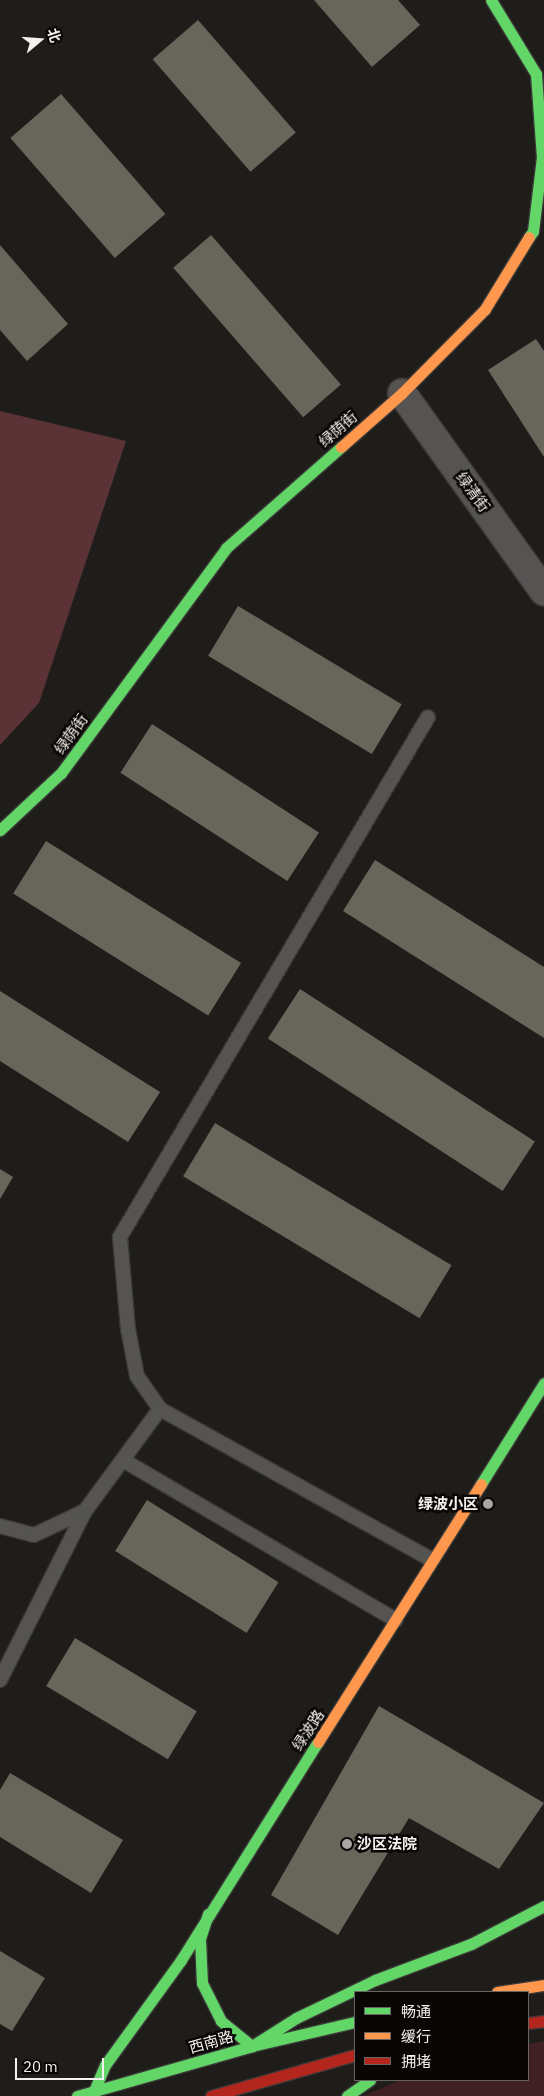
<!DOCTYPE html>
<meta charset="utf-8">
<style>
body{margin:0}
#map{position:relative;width:544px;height:2096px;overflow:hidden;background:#1f1d1a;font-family:"IBM Plex Sans","Noto Sans SC",sans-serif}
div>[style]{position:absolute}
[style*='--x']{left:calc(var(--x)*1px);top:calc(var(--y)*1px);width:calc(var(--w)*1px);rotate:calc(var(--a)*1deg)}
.green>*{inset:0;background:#412023}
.forest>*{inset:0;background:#5b3336}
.building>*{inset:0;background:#68665b;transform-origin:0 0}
.roads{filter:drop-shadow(1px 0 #3b3937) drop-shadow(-1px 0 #3b3937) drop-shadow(0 1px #3b3937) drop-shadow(0 -1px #3b3937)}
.lane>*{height:14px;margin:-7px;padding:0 7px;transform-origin:7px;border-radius:7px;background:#555452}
.street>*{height:28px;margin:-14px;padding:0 14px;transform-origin:14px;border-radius:14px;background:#555452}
.fast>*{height:11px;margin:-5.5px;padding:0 5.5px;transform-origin:5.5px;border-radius:5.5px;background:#63d668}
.slow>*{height:11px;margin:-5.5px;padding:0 5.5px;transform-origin:5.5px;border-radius:5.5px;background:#ff974d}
.jam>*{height:11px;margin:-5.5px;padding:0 5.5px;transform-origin:5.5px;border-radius:5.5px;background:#b3261e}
.dots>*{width:14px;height:14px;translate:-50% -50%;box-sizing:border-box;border:2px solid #090706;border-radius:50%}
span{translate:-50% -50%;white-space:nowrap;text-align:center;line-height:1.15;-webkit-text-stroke:5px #090706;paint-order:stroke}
.street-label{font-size:15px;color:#f4f1ee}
.poi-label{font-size:15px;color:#f4f1ee;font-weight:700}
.right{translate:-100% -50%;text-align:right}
.left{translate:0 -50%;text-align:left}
.legend{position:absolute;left:354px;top:1991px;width:175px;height:90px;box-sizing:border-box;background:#090706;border:1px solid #676563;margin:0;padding:6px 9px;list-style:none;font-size:15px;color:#f4f1ee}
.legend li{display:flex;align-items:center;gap:10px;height:25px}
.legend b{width:25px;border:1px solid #676563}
.north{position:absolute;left:15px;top:15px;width:50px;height:50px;-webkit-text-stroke:4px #090706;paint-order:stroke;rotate:72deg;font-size:14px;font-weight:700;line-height:20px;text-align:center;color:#f4f1ee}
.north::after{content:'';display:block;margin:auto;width:18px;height:22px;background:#f4f1ee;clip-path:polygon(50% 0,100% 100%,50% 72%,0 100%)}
.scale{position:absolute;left:15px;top:2058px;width:89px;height:22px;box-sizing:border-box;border:2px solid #f4f1ee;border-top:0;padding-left:6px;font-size:15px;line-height:18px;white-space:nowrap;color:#f4f1ee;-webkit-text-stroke:4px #090706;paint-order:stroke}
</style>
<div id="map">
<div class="green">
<div style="clip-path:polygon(544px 2041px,544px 2096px,364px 2096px,400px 2080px,528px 2080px,528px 2044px)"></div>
</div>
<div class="forest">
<div style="clip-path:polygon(0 411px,126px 441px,39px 703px,0 745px)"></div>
</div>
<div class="building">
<div style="clip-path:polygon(314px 0,398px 0,420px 25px,372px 67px)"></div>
<div style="left:198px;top:20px;width:149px;height:60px;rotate:49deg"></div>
<div style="left:61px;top:94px;width:159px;height:67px;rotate:49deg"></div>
<div style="left:211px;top:235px;width:198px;height:50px;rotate:49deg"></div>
<div style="clip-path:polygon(0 245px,68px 324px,27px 361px,0 330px)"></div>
<div style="clip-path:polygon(536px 339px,544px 351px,544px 457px,488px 370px)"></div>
<div style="left:238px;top:606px;width:191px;height:58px;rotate:31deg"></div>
<div style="left:152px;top:724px;width:199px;height:58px;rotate:33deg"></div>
<div style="left:46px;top:841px;width:230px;height:62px;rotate:32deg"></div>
<div style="clip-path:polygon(375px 860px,544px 967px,544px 1038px,343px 911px)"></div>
<div style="left:300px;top:989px;width:280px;height:59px;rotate:33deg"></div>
<div style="clip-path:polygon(0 991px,160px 1092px,128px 1142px,0 1061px)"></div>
<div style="left:215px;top:1123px;width:276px;height:62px;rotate:31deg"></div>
<div style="clip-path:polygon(0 1169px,13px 1177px,0 1199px)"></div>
<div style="left:147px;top:1500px;width:155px;height:60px;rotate:32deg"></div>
<div style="left:75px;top:1638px;width:142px;height:56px;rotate:31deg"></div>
<div style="clip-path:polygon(379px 1706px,544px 1803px,499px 1869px,409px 1818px,338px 1935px,271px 1895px)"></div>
<div style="clip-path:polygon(10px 1773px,123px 1840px,91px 1893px,0 1837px,0 1790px)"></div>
<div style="clip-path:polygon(0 1951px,45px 1978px,12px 2031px,0 2024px)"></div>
</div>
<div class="roads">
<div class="lane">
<div style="--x:160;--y:1409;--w:40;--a:-124.9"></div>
<div style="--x:137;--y:1376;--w:48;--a:-100.8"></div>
<div style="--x:128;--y:1329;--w:92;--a:-95"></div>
<div style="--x:120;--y:1237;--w:604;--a:-59.36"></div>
<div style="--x:123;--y:1460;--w:316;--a:30.4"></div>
<div style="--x:0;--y:1526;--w:35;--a:15"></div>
<div style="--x:34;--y:1535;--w:56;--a:-25.2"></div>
<div style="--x:0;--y:1680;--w:189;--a:-63.3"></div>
<div style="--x:85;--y:1511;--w:127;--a:-53.7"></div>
<div style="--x:160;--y:1409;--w:311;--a:29"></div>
</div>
<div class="street">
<div style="--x:402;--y:393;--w:244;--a:54.4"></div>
</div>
<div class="fast">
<div style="--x:491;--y:0;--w:87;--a:58.7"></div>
<div style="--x:536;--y:74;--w:83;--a:85.9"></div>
<div style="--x:542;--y:157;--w:75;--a:96.9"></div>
<div style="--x:533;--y:231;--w:7;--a:124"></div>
<div style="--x:0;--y:830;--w:83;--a:-43.1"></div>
<div style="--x:61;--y:773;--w:279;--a:-53.7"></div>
<div style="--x:226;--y:548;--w:153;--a:-41.3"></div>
<div style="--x:481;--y:1484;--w:119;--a:-58"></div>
<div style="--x:208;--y:1914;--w:26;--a:108"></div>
<div style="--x:200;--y:1939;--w:44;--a:87.4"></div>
<div style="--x:202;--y:1983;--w:42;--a:63.4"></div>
<div style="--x:221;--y:2021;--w:40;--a:39"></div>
<div style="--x:252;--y:2046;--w:52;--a:-32.5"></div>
<div style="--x:296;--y:2018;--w:88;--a:-25.7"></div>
<div style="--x:375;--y:1980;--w:103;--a:-20.6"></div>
<div style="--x:471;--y:1944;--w:82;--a:-27.5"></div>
<div style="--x:94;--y:2091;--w:28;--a:-67"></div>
<div style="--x:105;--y:2065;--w:130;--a:-54.1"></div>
<div style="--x:181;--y:1960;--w:257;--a:-57.9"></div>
<div style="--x:77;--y:2096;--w:182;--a:-15.9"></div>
<div style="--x:252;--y:2046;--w:106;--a:-13.1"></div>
<div style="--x:347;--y:2096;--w:28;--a:-35"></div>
</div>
<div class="slow">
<div style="--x:341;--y:447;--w:81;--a:-41.5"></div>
<div style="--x:402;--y:393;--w:118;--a:-45.3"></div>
<div style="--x:485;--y:309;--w:84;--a:-58.6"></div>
<div style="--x:318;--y:1742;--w:305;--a:-57.7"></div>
<div style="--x:497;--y:1992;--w:48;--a:-8.5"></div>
</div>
<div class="jam">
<div style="--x:528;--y:2023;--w:16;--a:-7"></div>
<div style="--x:211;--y:2096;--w:150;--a:-15.9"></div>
</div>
</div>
<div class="dots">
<div style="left:488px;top:1504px;background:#a9a7a4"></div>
<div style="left:347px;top:1844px;background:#a9a7a4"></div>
</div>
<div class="street-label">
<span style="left:338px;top:429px;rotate:-41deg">绿荫街</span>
<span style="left:473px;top:492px;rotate:54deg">绿清街</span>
<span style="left:71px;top:734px;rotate:-54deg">绿荫街</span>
<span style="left:308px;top:1730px;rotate:-57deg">绿波路</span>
<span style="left:211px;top:2042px;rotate:-16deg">西南路</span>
</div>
<div class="poi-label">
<span class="right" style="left:478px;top:1504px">绿波小区</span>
<span class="left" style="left:357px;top:1844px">沙区法院</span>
</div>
<ul class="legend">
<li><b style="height:6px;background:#63d668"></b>畅通</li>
<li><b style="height:6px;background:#ff974d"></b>缓行</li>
<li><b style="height:6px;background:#b3261e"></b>拥堵</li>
</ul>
<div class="north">北</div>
<div class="scale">20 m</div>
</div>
